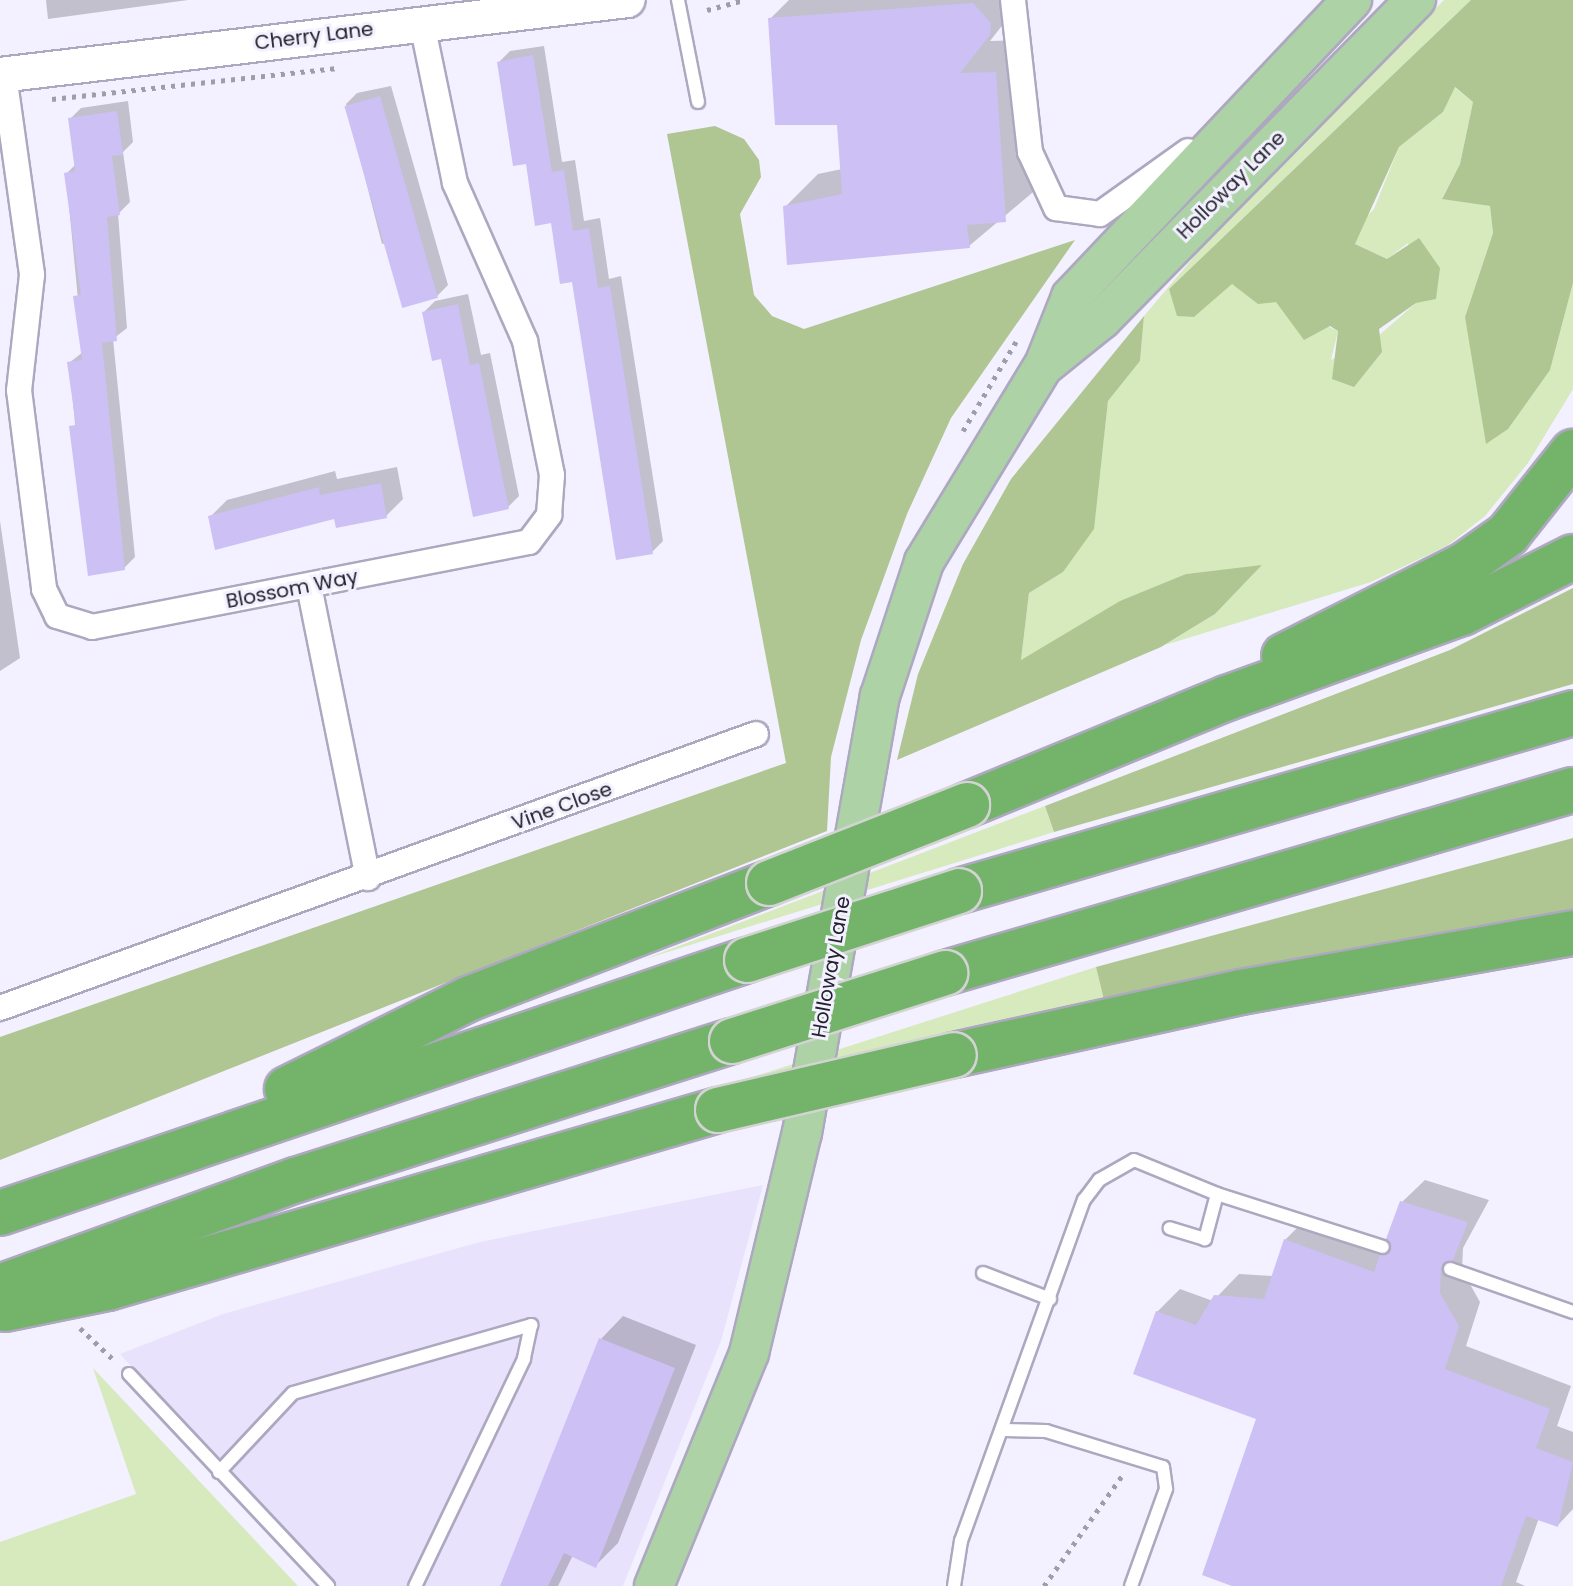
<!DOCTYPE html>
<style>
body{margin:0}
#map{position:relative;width:1573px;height:1586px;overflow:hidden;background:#f3f0ff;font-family:Poppins,sans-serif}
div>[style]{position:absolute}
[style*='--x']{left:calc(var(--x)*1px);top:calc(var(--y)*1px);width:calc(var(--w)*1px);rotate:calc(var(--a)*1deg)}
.built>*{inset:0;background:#e8e2fc}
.green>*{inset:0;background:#d7eabe}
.forest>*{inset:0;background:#afc692}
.shadow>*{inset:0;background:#0003}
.building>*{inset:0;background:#ccc0f5;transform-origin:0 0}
.path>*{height:5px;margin-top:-2.5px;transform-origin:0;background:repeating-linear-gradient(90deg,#a09daa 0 4px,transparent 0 10px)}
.roads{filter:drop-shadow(2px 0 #ada8bf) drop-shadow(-2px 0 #ada8bf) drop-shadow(0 2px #ada8bf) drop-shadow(0 -2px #ada8bf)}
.lane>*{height:12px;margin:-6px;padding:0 6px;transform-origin:6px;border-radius:6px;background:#fff}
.street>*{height:24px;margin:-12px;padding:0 12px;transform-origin:12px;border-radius:12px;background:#fff}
.secondary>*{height:34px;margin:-17px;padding:0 17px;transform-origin:17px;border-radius:17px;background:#fff}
.primary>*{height:38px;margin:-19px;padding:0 19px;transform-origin:19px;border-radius:19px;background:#acd2a6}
.highway>*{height:44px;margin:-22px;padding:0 22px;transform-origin:22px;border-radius:22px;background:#74b46a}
.bridges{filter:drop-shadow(2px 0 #d3d3d4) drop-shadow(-2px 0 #d3d3d4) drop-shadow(0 2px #d3d3d4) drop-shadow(0 -2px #d3d3d4)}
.highway-bridge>*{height:44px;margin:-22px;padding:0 22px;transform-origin:22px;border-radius:22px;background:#74b46a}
span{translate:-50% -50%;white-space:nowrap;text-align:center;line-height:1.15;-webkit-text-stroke:6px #f3f0ff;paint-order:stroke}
.street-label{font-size:20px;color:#23212a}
</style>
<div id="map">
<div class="built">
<div style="clip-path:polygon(763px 1185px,721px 1341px,623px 1586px,334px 1586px,120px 1354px,223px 1314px,480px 1242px)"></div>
</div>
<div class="green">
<div style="clip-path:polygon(1444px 0,1482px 0,1470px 1px,1169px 289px,1194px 317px,1231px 284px,1276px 302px,1338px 331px,1331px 360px,1376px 338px,1416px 303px,1408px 243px,1387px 259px,1355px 244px,1361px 222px,1374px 209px,1399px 147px,1443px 112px,1454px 87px,1473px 102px,1460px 164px,1442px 198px,1490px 206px,1493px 233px,1465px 317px,1550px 370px,1573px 283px,1573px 389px,1528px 463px,1485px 516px,1447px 546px,1371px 582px,1165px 645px,1215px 614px,1261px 566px,1186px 574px,1021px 660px,1029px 593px,1063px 572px,1100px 472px,1108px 401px,1140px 361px,1144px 316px,1242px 200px)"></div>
<div style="clip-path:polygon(1045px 806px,1054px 832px,642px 960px)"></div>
<div style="clip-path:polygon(1096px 967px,1104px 1000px,715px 1089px)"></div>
<div style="clip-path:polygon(93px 1368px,298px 1586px,0 1586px,0 1542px,136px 1494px)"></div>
</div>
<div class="forest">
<div style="clip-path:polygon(1471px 0,1573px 0,1573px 283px,1550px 370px,1508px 429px,1486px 444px,1465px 317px,1493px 233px,1490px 206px,1442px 199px,1460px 164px,1473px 102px,1455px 87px,1443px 112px,1399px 147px,1355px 244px,1387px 259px,1419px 238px,1440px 268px,1436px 299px,1416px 303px,1379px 329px,1382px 352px,1354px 387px,1332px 379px,1338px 331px,1330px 326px,1304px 340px,1276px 302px,1258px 304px,1232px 284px,1194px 317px,1177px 316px,1169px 289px)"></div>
<div style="clip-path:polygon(715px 126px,744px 139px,759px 160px,761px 177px,740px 214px,754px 295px,772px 316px,804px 329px,1075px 240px,951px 418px,907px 514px,861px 640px,831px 757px,827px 831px,0 1160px,0 1037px,786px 763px,667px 134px)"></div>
<div style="clip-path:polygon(1144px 316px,1140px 361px,1108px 401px,1094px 529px,1063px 572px,1029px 593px,1021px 660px,1120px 601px,1186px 574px,1262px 565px,1215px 614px,1161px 647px,897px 760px,918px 674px,963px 564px,1011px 479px)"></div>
<div style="clip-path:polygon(1573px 588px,1573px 684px,1054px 832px,1045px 806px,1450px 650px)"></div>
<div style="clip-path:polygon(1573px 838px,1573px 909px,1104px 1000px,1096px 967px)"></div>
</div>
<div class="shadow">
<div style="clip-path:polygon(46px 0,188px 0,48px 19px)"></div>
<div style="clip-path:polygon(789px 0,1022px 0,990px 41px,1029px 40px,1039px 187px,969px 246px,785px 207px,818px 174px,842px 169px,839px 123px,770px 19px)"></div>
<div style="clip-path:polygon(544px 46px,562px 162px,575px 160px,584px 221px,600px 218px,609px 279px,621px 276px,663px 541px,652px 552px,574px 280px,527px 162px,499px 62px,510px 51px)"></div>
<div style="clip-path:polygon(391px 86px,448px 285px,437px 296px,391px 242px,382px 244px,346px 104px,357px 93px)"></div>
<div style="clip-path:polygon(128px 101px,133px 142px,123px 152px,130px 202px,118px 214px,127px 328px,113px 339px,135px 557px,124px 568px,90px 573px,69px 363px,83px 352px,66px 174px,76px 164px,70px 119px,81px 108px)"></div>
<div style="clip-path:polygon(468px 294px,481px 355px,490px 353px,519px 496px,508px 507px,424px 312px,435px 301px)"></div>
<div style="clip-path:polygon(397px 467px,403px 499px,386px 516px,210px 517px,227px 500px,335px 471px,337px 479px)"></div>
<div style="clip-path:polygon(0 521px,20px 658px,0 671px)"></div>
<div style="clip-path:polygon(1425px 1180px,1489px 1200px,1463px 1248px,1462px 1270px,1480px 1302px,1466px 1346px,1571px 1386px,1557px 1426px,1573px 1432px,1573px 1509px,1558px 1525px,1539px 1518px,1516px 1582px,1525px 1586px,1238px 1586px,1258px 1418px,1157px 1312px,1180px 1289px,1213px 1301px,1239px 1274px,1273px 1276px,1285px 1240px,1308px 1217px,1393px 1249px,1402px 1202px)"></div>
<div style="clip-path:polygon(623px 1316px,696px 1345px,618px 1543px,596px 1565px,573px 1555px,558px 1586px,502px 1586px,601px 1339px)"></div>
</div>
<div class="building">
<div style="clip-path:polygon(973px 3px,991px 23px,990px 35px,960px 73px,996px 72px,1006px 222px,967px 225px,970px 248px,787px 265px,783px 206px,842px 194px,837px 125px,775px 125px,768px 18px)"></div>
<div style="clip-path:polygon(533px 55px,552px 172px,564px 170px,573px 231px,589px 228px,598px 288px,610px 286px,653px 554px,616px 560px,572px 282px,560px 284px,551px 223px,535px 226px,526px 164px,513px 166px,497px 62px)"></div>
<div style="left:380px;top:96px;width:210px;height:37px;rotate:74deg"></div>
<div style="clip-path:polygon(117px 111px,123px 155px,112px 156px,120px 215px,107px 217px,117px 341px,102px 343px,125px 570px,88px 576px,69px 426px,76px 425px,67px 362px,82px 360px,73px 296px,81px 295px,64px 173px,75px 171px,68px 118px)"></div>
<div style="clip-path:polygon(458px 304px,470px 365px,479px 363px,509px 509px,473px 517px,441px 359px,432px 361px,422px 312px)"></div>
<div style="clip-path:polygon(381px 483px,387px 518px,336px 528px,334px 519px,215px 550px,208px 516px,319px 487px,320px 495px)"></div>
<div style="clip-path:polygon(1400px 1201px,1468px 1222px,1453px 1260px,1441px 1267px,1440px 1293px,1459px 1326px,1445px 1369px,1550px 1409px,1536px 1448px,1573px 1462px,1558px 1527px,1526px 1516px,1501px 1586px,1232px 1586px,1202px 1575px,1256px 1419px,1133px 1374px,1156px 1311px,1196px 1325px,1214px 1295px,1264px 1299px,1284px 1239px,1374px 1272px,1380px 1255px,1391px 1250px,1386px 1239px)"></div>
<div style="clip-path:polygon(599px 1338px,675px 1368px,596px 1568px,564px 1553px,548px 1586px,500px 1586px)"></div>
</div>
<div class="path">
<div style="--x:707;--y:10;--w:38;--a:-15"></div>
<div style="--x:52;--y:99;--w:287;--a:-6.2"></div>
<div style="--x:963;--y:431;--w:106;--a:-59.3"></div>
<div style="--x:80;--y:1328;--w:50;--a:43.4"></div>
<div style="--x:1044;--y:1586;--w:138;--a:-54.7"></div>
</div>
<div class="roads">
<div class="lane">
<div style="--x:678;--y:0;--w:104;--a:78.9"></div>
<div style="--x:1217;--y:1194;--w:174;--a:17.7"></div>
<div style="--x:1450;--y:1269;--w:130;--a:19.3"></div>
<div style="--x:983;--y:1273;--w:72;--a:21.2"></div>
<div style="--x:129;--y:1374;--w:291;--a:46.8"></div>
<div style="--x:1004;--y:1430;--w:42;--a:1.4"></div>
<div style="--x:1046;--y:1431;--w:122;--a:17.1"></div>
<div style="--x:1163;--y:1467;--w:22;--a:82"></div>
<div style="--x:1166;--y:1489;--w:103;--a:109.8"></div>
<div style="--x:219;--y:1472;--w:108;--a:-46.9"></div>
<div style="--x:293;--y:1393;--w:248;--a:-15.9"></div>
<div style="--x:531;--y:1325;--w:35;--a:102"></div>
<div style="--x:524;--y:1359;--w:252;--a:115.6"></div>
<div style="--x:954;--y:1586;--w:46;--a:-81.2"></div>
<div style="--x:961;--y:1541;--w:363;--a:-70.2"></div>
<div style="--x:1084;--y:1200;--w:25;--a:-53"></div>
<div style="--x:1099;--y:1180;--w:40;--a:-29.7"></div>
<div style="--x:1134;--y:1160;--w:90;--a:22.3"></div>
<div style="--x:1217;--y:1194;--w:47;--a:104.9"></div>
<div style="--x:1205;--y:1239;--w:37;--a:-163"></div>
</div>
<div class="street">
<div style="--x:1013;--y:0;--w:153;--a:83.6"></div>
<div style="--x:1030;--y:152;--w:62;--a:65.1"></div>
<div style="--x:1056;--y:208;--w:44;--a:7.8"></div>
<div style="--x:1100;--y:214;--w:108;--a:-35.6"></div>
<div style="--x:4;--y:75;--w:202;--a:82"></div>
<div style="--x:32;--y:275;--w:116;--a:96.4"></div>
<div style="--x:19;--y:390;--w:201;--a:82.8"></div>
<div style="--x:44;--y:589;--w:30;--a:64"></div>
<div style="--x:57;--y:616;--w:37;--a:17"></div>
<div style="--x:92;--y:627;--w:445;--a:-11"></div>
<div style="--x:529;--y:542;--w:34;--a:-53"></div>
<div style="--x:549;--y:515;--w:40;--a:-85.7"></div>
<div style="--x:552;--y:475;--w:137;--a:-101.4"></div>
<div style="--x:525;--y:341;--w:173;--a:-113.9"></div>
<div style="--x:455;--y:183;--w:163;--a:-101.7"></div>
<div style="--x:309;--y:586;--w:298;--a:78.6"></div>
<div style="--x:0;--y:1008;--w:804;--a:-19.92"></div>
</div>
<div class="secondary">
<div style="--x:0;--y:75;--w:632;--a:-6.81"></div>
</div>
<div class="primary">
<div style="--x:1046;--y:364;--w:72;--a:-38.8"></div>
<div style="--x:1102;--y:319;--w:448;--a:-45.5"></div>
<div style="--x:654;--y:1586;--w:252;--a:-67.8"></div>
<div style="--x:749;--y:1353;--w:226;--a:-76.5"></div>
<div style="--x:802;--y:1133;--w:444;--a:-79.9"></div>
<div style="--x:880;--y:696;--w:141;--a:-71.8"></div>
<div style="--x:924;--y:562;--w:231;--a:-58.7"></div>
<div style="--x:1044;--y:365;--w:73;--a:-68.3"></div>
<div style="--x:1071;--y:297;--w:409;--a:-46.6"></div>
</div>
<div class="highway">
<div style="--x:1284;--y:656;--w:204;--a:-26.8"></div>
<div style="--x:1466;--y:564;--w:52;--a:-35.5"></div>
<div style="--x:1508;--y:534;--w:105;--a:-51.6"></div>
<div style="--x:967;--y:805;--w:281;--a:-22.4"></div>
<div style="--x:1227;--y:698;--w:250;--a:-19.9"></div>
<div style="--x:1462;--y:613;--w:124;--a:-26.8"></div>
<div style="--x:959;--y:891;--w:639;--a:-16.17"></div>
<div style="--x:945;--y:973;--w:654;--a:-16.25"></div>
<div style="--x:954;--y:1055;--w:294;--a:-12.4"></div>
<div style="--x:1241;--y:992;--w:337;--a:-10.1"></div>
<div style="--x:287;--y:1089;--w:202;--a:-26.4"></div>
<div style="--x:468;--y:999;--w:323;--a:-21.1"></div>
<div style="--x:0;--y:1213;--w:789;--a:-18.71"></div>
<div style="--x:0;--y:1287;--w:315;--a:-19.9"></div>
<div style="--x:296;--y:1180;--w:458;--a:-17.7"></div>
<div style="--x:5;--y:1309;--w:105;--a:-11.5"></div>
<div style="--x:108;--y:1288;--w:635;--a:-16.27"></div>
</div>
</div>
<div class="bridges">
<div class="highway-bridge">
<div style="--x:769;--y:883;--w:213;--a:-21.5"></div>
<div style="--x:747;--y:960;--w:223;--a:-18"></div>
<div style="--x:732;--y:1041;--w:224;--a:-17.7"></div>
<div style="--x:718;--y:1110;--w:242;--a:-13.1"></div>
</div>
</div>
<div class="street-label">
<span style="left:314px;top:36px;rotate:-7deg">Cherry Lane</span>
<span style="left:1231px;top:185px;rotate:-45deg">Holloway Lane</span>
<span style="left:292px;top:589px;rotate:-11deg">Blossom Way</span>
<span style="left:562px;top:806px;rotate:-20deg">Vine Close</span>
<span style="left:831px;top:967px;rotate:-80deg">Holloway Lane</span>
</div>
</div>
